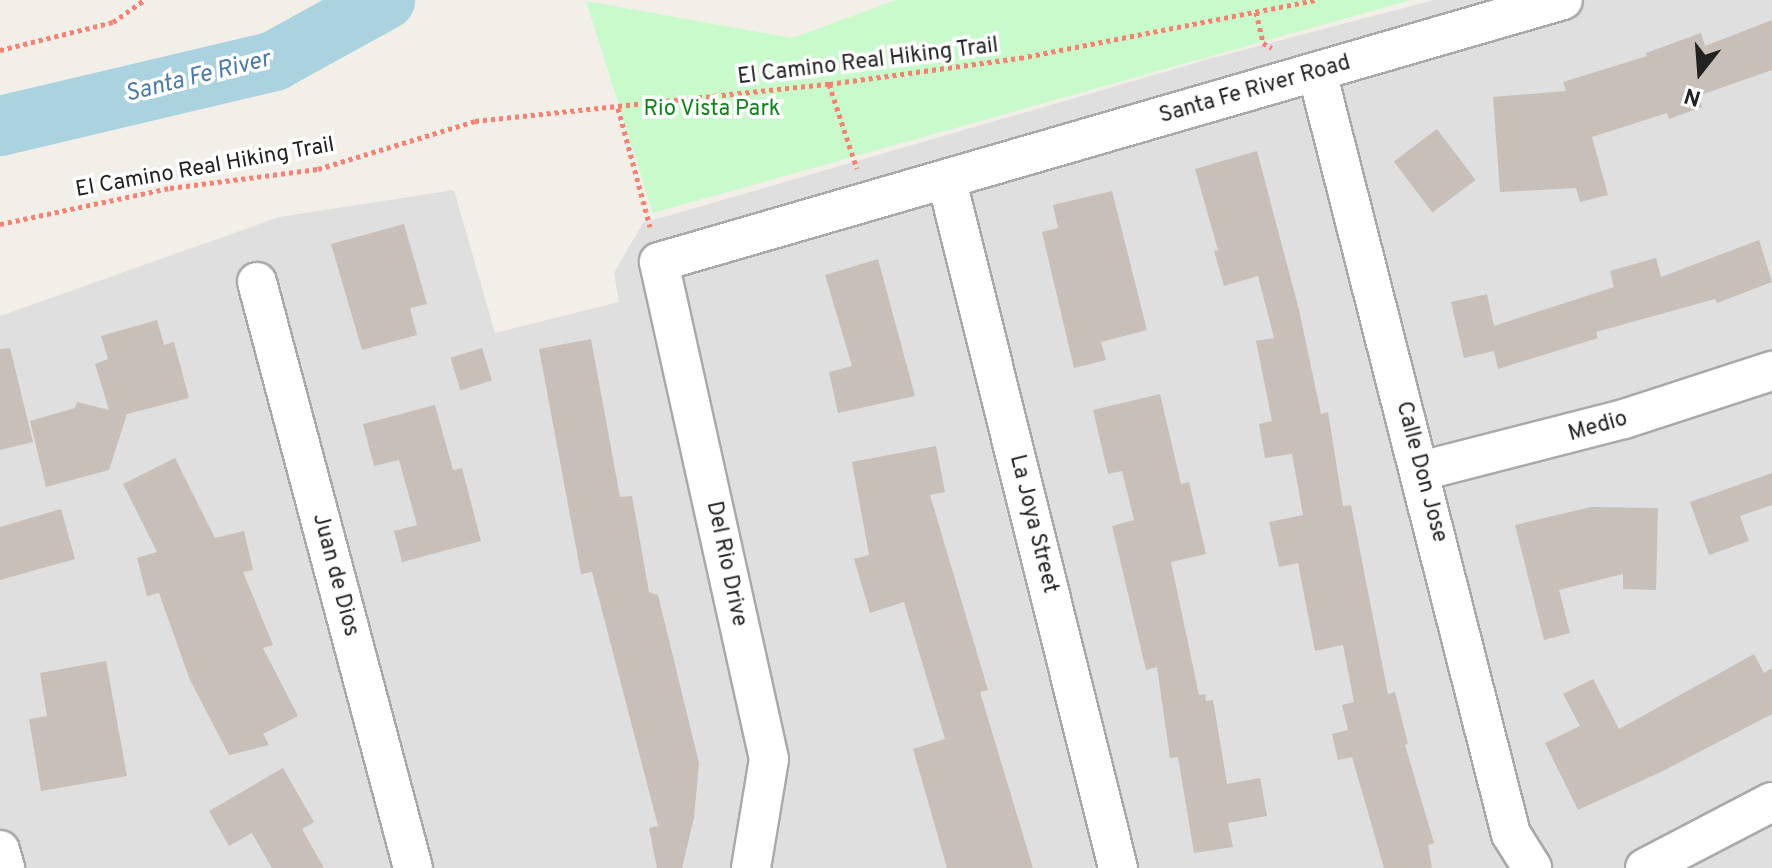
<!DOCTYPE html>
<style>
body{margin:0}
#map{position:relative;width:1772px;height:868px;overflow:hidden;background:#f2efe9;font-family:Overpass,sans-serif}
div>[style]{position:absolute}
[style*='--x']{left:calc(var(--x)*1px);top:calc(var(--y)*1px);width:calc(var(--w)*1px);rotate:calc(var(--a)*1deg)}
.residential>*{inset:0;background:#e0dfdf}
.park>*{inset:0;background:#c8facc}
.river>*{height:60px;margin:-30px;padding:0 30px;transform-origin:30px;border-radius:30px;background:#aad3df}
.building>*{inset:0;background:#c7bfb8;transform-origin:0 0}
.path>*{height:5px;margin-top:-2.5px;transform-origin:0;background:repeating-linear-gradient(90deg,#fa8072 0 4px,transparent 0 8px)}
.roads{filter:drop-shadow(2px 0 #a9a9a9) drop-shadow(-2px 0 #a9a9a9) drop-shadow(0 2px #a9a9a9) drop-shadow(0 -2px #a9a9a9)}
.street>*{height:38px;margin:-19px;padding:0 19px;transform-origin:19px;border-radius:19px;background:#fff}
span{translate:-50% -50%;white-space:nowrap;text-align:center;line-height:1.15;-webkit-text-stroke:7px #fff;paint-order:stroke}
.street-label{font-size:22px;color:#222}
.park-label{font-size:22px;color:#0c8416}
.water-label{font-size:24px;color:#4a7aab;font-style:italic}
.north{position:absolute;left:1660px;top:32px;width:80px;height:80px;-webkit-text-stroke:6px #fff;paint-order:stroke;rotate:197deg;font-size:22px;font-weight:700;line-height:32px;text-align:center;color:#222}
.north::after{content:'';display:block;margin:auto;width:28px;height:36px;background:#222;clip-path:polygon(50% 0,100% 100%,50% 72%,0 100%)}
</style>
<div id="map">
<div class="residential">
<div style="clip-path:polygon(1434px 0,1772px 0,1772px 868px,0 868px,0 316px,279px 217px,454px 190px,495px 333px,619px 302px,614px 273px,643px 223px,1209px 59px)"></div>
</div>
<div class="park">
<div style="clip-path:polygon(896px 0,1411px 0,653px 213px,586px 1px,792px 38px)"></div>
</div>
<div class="river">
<div style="--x:0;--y:126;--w:282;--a:-13.3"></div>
<div style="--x:274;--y:61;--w:127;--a:-28.8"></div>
</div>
<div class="building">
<div style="clip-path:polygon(1772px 20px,1772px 70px,1698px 96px,1702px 107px,1669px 119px,1667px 113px,1592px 137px,1608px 195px,1580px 202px,1576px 188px,1500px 192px,1493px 97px,1566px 91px,1563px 82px,1647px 56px,1646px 53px,1701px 33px,1705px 46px)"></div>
<div style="left:1437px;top:129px;width:64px;height:54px;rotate:53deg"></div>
<div style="clip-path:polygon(1257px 151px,1299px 310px,1321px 414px,1328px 412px,1343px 506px,1351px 505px,1388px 694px,1395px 692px,1408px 744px,1405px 745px,1434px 843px,1428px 845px,1432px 868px,1384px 868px,1352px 757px,1338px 760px,1332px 734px,1348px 730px,1342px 705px,1354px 702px,1343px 645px,1315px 651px,1298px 563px,1279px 567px,1269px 522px,1303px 515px,1292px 454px,1265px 458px,1259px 424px,1272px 421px,1256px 341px,1274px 338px,1258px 276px,1224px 286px,1214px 251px,1218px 250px,1195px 169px)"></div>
<div style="clip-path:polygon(1112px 191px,1147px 330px,1101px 342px,1106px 360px,1074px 368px,1042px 232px,1058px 228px,1053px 205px)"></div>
<div style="clip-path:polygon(404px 224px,427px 304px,410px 308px,417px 335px,362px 350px,331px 244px)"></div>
<div style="clip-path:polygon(1759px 240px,1772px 282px,1717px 303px,1715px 299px,1596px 332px,1598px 338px,1498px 369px,1494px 351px,1464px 358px,1451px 302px,1487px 294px,1494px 326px,1614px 287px,1610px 271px,1656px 258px,1661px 277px)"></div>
<div style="clip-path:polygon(878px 259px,915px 396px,838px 413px,829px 372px,852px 366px,825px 275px)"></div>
<div style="clip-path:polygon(157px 320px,164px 345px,174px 342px,189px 398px,127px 414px,109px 470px,46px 487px,30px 421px,75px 408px,77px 402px,109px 410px,95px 364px,108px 359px,101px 336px)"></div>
<div style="clip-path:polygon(591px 339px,620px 497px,632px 496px,649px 592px,658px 595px,699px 763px,694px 818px,682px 868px,657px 868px,649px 828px,658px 826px,592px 572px,581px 574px,539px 349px)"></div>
<div style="clip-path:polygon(10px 348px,33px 442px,0 450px,0 349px)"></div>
<div style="left:482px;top:348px;width:34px;height:33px;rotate:73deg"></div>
<div style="clip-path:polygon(1160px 394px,1181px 484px,1189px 482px,1206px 554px,1171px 562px,1199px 695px,1205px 694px,1206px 701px,1213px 700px,1227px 784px,1260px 778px,1267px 816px,1228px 823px,1233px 847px,1194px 853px,1178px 757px,1170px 758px,1157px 667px,1146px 670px,1112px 526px,1134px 520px,1122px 471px,1108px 474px,1093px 410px)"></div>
<div style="clip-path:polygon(435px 405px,453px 470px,462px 468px,481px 541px,402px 562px,394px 531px,417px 525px,399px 460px,374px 466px,363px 424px)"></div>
<div style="clip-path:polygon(936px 446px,945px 492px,930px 495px,988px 690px,980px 692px,1033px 868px,947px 868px,913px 749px,945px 739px,904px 602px,870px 613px,854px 559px,869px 555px,852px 462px)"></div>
<div style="clip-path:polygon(175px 458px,215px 538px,244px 531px,253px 570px,243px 572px,273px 645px,263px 648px,298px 716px,263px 734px,269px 745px,229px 755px,190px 680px,159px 593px,147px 596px,137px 558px,157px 552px,123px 484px)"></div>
<div style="clip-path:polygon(1772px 473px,1772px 505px,1740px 516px,1749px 541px,1709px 555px,1690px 502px)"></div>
<div style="clip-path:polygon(1591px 507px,1658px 508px,1656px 590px,1623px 589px,1623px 574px,1559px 590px,1570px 633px,1544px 640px,1515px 525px)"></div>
<div style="clip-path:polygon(61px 509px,75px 559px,0 580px,0 527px)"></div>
<div style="clip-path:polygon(1754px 654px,1764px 673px,1772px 668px,1772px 714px,1661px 772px,1578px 810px,1545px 743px,1580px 726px,1563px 694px,1593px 679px,1619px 729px)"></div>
<div style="clip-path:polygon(106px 661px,127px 776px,41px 791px,29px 719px,47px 716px,40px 673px)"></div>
<div style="clip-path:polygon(283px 768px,314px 822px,302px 829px,324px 868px,272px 868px,252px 833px,229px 846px,209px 811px)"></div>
</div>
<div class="path">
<div style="--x:1256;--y:12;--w:32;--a:77"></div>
<div style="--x:1263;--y:43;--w:10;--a:29"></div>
<div style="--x:0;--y:50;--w:116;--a:-13.9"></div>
<div style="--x:113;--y:22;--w:38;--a:-35"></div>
<div style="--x:829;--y:84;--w:89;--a:71.8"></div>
<div style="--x:618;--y:108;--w:123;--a:74.9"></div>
<div style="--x:0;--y:224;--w:174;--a:-12"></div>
<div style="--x:170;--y:188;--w:149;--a:-7.3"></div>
<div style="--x:318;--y:169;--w:164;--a:-17"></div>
<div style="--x:475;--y:121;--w:356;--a:-6"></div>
<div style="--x:829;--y:84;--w:193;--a:-7.8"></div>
<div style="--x:1020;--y:58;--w:301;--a:-11.1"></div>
</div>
<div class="roads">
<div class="street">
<div style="--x:1317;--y:72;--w:786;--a:75.72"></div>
<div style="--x:1511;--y:834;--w:40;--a:58"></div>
<div style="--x:947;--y:181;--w:708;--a:76.02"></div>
<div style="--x:257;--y:282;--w:606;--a:75.09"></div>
<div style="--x:1421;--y:471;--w:210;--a:-14.4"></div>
<div style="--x:1624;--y:419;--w:156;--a:-18"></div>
<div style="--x:0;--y:850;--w:19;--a:74"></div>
<div style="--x:751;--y:868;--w:110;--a:-80.6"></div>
<div style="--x:769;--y:759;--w:509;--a:-102.48"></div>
<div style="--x:659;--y:262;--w:941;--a:-16.16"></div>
<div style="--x:1645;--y:868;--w:143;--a:-27.5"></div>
</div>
</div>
<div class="street-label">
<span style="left:868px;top:62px;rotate:-7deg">El Camino Real Hiking Trail</span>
<span style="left:1255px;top:90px;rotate:-16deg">Santa Fe River Road</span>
<span style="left:205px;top:168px;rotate:-10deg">El Camino Real Hiking Trail</span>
<span style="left:1598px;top:427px;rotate:-16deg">Medio</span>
<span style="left:1421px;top:472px;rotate:75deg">Calle Don Jose</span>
<span style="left:1033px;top:524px;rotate:76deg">La Joya Street</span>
<span style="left:726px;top:564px;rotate:78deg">Del Rio Drive</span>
<span style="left:335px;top:575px;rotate:75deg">Juan de Dios</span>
</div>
<div class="park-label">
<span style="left:712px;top:110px">Rio Vista Park</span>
</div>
<div class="water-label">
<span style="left:198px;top:78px;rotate:-14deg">Santa Fe River</span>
</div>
<div class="north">N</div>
</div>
